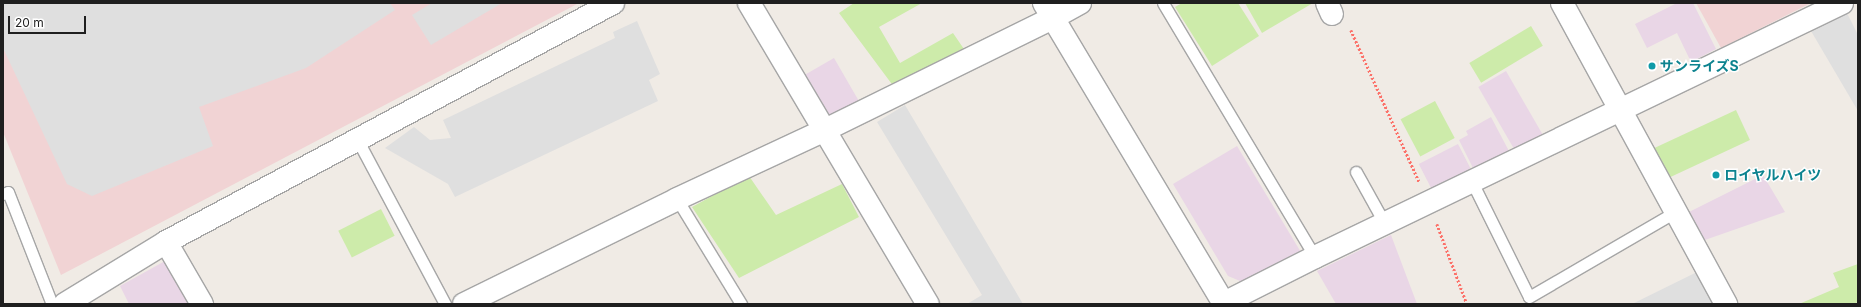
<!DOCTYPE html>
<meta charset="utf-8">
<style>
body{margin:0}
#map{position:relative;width:1861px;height:307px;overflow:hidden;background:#f0ebe5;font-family:Inter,"Noto Sans JP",sans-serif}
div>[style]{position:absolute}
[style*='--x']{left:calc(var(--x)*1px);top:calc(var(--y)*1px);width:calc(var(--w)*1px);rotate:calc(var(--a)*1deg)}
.commercial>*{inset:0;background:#f1d3d4}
.industrial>*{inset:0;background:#e9d6e6;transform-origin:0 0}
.grass>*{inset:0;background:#cdebaa;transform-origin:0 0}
.parking>*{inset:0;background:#dfdfdf}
.path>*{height:2.5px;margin-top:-1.25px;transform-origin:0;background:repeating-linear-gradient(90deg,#fc7169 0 2px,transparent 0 4px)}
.roads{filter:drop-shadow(1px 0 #a6a6a6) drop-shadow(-1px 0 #a6a6a6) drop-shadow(0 1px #a6a6a6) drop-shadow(0 -1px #a6a6a6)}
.service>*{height:11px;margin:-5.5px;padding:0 5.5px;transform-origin:5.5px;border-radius:5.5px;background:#fff}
.minor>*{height:22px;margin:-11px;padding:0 11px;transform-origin:11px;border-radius:11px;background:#fff}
.dots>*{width:11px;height:11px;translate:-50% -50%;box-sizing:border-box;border:2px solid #fff;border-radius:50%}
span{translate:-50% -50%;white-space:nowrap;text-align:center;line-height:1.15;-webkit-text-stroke:3px #fff;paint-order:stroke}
.culture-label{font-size:14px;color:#0d838f;font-weight:700}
.left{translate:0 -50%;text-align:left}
.frame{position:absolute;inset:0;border:4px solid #1f1f1f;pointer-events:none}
.scale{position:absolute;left:8px;top:16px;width:78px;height:18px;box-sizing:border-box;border:2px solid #1f1f1f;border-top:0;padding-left:5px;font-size:12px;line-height:14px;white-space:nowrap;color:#1f1f1f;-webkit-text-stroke:3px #fff;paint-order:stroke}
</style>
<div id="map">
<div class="commercial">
<div style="clip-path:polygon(3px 3px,579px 3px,61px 275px,3px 132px)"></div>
<div style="clip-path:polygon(1696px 3px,1811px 3px,1721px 48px)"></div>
</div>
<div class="industrial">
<div style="clip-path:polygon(1677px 3px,1693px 3px,1716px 49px,1691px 62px,1677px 33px,1647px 48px,1635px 24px)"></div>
<div style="left:834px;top:58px;width:50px;height:33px;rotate:60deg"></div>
<div style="left:1506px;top:71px;width:73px;height:32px;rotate:60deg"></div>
<div style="clip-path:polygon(1491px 117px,1510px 153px,1475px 172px,1459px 140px,1468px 135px,1466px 131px)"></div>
<div style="left:1458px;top:144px;width:29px;height:44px;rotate:63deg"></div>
<div style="clip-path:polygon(1237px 146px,1302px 254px,1245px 283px,1228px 276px,1173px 184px)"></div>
<div style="clip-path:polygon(1763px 175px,1785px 212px,1702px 241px,1687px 213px)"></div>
<div style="clip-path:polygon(1391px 235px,1417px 304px,1336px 304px,1317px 271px)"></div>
<div style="clip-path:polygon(165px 261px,192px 304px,129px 304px,120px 286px)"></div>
</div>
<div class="grass">
<div style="clip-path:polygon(854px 3px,922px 3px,879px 27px,900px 63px,953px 33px,966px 52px,894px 87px,839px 13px)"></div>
<div style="clip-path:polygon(1182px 3px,1238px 3px,1259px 36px,1212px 66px,1175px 7px)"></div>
<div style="clip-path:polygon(1245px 3px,1313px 3px,1262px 33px)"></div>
<div style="left:1531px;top:26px;width:23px;height:72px;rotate:59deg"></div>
<div style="left:1435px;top:101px;width:42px;height:39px;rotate:62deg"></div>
<div style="left:1736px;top:110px;width:33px;height:90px;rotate:65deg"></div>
<div style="clip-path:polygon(749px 176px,776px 215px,842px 184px,859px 217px,739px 278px,692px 207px)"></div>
<div style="left:381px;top:209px;width:30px;height:48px;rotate:63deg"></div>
<div style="clip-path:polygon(1858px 264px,1858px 302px,1854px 304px,1799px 304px,1839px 287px,1833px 273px)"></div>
</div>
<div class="parking">
<div style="clip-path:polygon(3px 3px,390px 3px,395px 10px,306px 68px,199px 107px,213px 146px,92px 196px,67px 184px,3px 48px)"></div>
<div style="clip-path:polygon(432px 3px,502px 3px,431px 45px,412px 15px)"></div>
<div style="clip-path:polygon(1847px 13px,1858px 35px,1858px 111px,1811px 31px)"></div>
<div style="clip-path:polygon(637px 21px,660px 74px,649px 80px,658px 101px,455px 197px,448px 184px,385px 148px,414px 127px,430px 140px,451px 138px,443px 120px,615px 38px,613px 32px)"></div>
<div style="clip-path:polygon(905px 105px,1023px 304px,967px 304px,982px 295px,877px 122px)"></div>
<div style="clip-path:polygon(1699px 271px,1717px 304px,1632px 304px)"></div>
</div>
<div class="path">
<div style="--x:1351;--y:30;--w:166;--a:65.8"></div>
<div style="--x:1437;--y:224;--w:85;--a:69.4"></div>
</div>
<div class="roads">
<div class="service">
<div style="--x:1163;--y:3;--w:296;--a:59.1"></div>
<div style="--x:357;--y:139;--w:187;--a:61.9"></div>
<div style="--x:1356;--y:172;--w:60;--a:60.9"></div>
<div style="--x:1472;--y:182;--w:128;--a:63.6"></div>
<div style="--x:1529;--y:297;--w:169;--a:-30.2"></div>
<div style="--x:3;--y:194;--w:5;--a:-22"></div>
<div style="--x:8;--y:192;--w:120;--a:68.6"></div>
<div style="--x:677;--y:199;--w:123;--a:58.6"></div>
</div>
<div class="minor">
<div style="--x:749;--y:3;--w:350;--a:59.3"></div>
<div style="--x:1044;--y:3;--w:351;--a:59.1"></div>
<div style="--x:1327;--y:3;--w:12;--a:66"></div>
<div style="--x:1562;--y:3;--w:343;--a:61.4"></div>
<div style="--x:166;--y:242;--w:72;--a:59.9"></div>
<div style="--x:65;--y:304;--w:119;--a:-31.5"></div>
<div style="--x:166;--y:242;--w:507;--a:-28.13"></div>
<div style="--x:464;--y:304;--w:237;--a:-26.2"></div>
<div style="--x:677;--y:199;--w:163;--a:-25"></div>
<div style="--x:825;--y:130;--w:254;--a:-26.2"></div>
<div style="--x:1053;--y:18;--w:31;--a:-29"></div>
<div style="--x:1222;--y:304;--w:104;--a:-26.8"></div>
<div style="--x:1315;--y:257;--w:585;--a:-25.73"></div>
</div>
</div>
<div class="dots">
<div style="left:1652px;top:66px;background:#0f9aa8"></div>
<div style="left:1716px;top:175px;background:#0f9aa8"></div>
</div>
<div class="culture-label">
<span class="left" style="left:1660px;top:66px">サンライズS</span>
<span class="left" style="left:1724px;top:175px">ロイヤルハイツ</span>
</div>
<div class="frame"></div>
<div class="scale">20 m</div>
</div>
